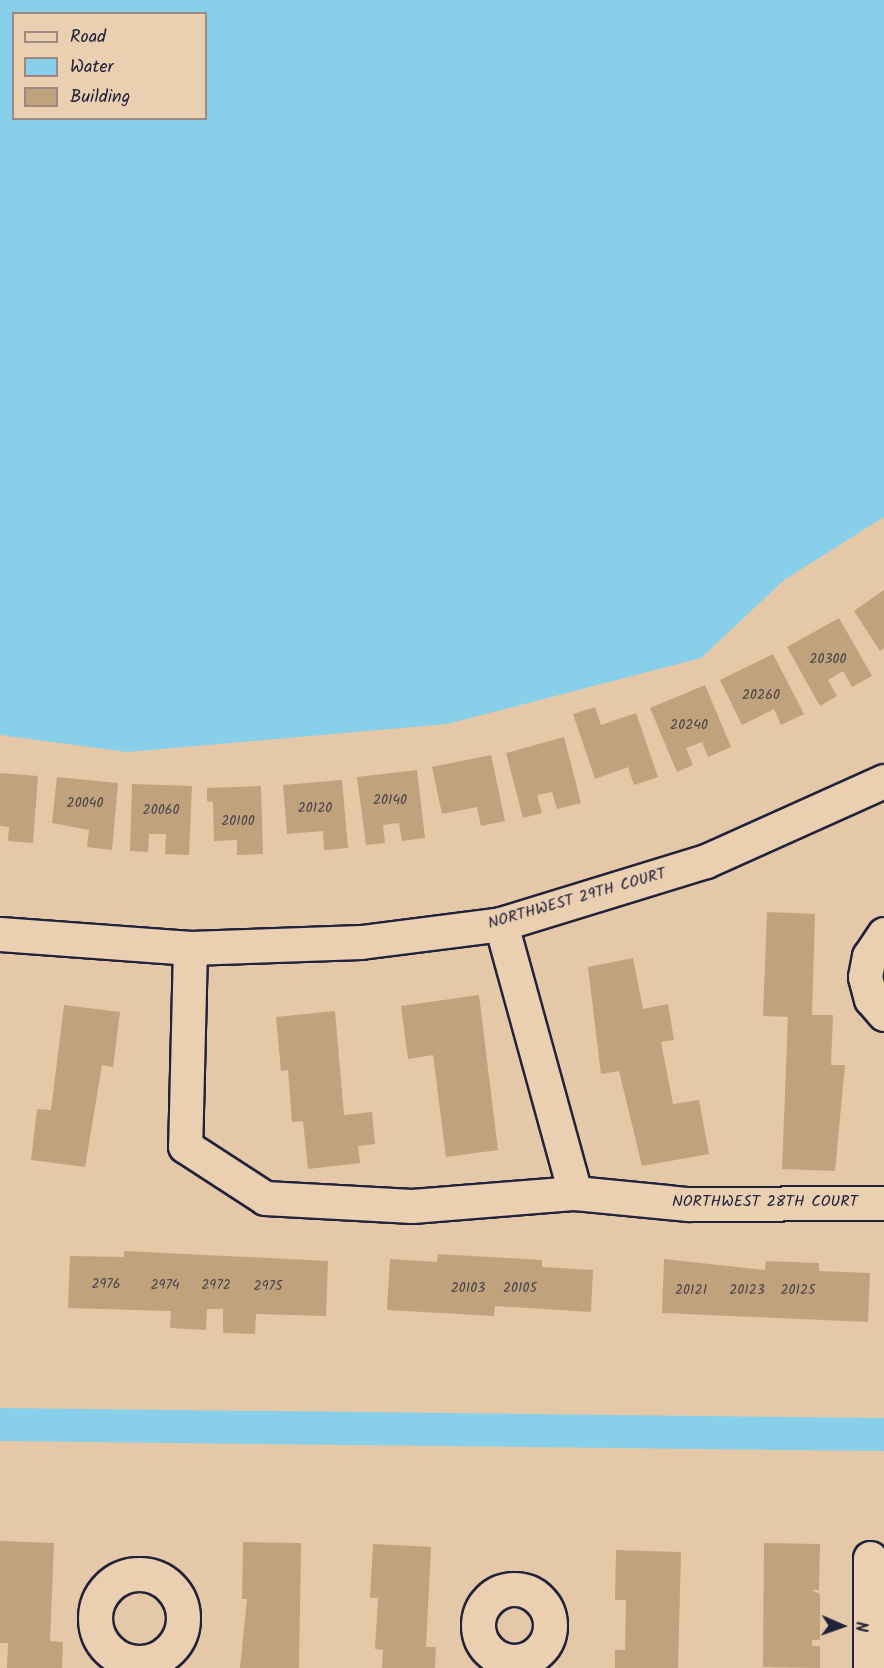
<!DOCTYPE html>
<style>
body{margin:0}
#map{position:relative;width:884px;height:1668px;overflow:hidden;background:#e4c8a8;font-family:Kalam,sans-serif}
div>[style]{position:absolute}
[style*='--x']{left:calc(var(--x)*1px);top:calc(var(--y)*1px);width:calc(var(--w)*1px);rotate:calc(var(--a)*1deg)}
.water>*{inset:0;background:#88d0e9}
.canal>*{height:33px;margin:-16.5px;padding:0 16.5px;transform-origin:16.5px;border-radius:16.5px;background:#88d0e9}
.building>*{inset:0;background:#c0a37c}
.roads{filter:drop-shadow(2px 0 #22223b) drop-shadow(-2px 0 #22223b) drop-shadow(0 2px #22223b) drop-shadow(0 -2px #22223b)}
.street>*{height:33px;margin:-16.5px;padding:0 16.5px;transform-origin:16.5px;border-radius:16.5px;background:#eacfb1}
.street>.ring{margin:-16.5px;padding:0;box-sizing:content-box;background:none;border:33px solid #eacfb1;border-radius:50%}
.secondary>*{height:33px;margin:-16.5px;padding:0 16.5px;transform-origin:16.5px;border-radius:16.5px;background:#eacfb1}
span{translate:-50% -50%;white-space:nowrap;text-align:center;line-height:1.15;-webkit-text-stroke:5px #eacfb1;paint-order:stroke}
.number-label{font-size:14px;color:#4a424b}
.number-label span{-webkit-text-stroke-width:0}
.street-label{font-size:16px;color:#22223b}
.legend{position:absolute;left:12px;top:12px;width:195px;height:108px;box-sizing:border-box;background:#eacfb1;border:2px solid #9a8a82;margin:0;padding:8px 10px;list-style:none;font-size:18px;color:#22223b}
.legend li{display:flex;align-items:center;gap:12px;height:30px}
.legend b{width:30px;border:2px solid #9a8a82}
.north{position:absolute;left:812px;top:1596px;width:60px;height:60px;-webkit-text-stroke:4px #eacfb1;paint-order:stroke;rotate:92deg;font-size:16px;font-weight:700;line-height:24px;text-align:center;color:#22223b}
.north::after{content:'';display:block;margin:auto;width:21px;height:27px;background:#22223b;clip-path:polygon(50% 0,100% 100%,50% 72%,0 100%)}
</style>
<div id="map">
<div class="water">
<div style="clip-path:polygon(evenodd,0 0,884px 0,884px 517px,784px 580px,701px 658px,447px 724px,127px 752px,0 735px,0 0,14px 14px,206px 14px,206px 118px,14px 118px,14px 14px)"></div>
</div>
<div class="canal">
<div style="--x:0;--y:1424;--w:884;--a:0.65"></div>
</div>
<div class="building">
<div style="clip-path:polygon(884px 590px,884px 648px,880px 651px,854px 611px)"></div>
<div style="clip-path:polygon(839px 618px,872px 676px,852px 687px,843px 671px,828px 680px,837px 696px,820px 706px,787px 647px)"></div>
<div style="clip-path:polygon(773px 654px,804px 714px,781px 725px,774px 709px,742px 725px,720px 680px)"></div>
<div style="clip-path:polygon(705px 685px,731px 747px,708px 757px,702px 742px,686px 748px,693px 765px,677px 772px,650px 708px)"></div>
<div style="clip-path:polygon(595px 707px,601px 725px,636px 713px,658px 777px,634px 785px,628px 767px,595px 779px,573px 714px)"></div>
<div style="clip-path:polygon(564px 737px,581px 803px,557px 809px,552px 792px,537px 795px,542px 813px,523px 818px,506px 753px)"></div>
<div style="clip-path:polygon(491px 755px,505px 821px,481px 826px,477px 807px,442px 814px,432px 767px)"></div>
<div style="clip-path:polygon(417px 770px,425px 838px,402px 841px,399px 823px,383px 825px,385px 843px,366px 845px,357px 777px)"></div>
<div style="clip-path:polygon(0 773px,38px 776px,33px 843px,8px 841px,9px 827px,0 826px)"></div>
<div style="clip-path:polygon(57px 777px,118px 783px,112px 850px,87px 847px,89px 830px,52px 823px)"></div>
<div style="clip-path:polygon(342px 780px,348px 848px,324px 850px,323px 831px,287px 834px,283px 785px)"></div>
<div style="clip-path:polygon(132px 784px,192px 786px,189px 855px,165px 854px,166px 834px,149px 834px,148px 852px,130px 851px)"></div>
<div style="clip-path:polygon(261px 786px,263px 854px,237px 855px,237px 840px,214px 841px,213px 802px,207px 801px,207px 788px)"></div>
<div style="clip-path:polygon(767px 912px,815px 914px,812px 1015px,833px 1015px,831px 1065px,845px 1065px,835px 1171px,782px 1169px,788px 1017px,763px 1016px)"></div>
<div style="clip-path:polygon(633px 958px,643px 1009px,668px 1004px,674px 1040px,661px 1042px,673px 1104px,699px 1100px,709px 1154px,642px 1166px,619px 1071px,601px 1074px,588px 967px)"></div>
<div style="clip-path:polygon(479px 995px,498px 1150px,446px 1157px,433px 1055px,408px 1059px,401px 1006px)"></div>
<div style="clip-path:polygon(64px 1005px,120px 1012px,113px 1067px,102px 1065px,85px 1167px,31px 1160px,37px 1109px,51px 1110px)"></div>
<div style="clip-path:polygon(335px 1011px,344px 1115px,372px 1112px,375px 1144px,358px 1146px,360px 1163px,308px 1169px,303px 1121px,292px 1122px,288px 1070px,281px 1071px,276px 1017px)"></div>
<div style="clip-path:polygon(124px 1251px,328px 1261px,326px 1316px,256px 1314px,255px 1334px,223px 1333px,223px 1309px,207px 1309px,206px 1330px,170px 1328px,171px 1311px,68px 1308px,70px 1256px,124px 1257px)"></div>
<div style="clip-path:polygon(438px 1254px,542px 1260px,542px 1267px,593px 1270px,591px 1312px,495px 1306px,494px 1316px,387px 1310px,390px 1259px,437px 1262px)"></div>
<div style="clip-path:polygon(664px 1259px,765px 1270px,766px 1261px,819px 1263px,819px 1271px,870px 1273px,868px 1322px,662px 1313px)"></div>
<div style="clip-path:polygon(0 1541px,54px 1543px,50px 1641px,63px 1642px,62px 1668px,7px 1668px,8px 1643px,0 1643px)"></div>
<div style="clip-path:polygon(243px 1542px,301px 1543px,299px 1668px,240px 1668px,247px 1599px,242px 1599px)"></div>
<div style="clip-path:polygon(764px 1543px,820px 1544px,819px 1590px,811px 1590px,820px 1594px,820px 1640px,812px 1640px,812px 1646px,820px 1646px,820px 1668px,763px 1667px)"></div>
<div style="clip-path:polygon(373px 1544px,431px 1547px,426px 1647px,436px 1647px,435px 1668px,382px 1668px,383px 1650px,375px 1649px,378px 1598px,370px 1598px)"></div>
<div style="clip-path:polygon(616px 1550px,681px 1552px,678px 1668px,615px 1668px,615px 1650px,625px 1650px,626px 1600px,615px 1600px)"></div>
</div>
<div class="roads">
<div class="street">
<div style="--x:501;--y:924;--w:279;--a:74.6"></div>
<div style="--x:884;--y:934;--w:27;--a:124"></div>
<div style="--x:869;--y:956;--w:21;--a:101"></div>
<div style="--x:865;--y:977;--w:23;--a:75"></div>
<div style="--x:871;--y:999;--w:20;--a:49"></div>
<div style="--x:190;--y:948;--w:198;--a:91.4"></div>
<div style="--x:185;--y:1146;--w:95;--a:33"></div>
<div style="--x:265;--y:1198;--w:147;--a:3.1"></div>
<div style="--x:412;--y:1206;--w:164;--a:-4.6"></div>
<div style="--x:575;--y:1193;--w:114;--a:5.6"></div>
<div style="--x:688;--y:1204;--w:196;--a:-0.3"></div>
<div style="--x:870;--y:1558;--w:110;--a:90"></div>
<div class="ring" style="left:95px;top:1574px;width:55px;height:55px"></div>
<div class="ring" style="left:478px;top:1589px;width:39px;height:39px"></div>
</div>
<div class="secondary">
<div style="--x:0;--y:934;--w:191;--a:4.2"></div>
<div style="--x:190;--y:948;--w:171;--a:-2"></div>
<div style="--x:361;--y:942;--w:141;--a:-7.3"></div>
<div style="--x:501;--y:924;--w:214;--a:-17.1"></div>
<div style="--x:706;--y:861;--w:195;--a:-24.2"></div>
</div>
</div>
<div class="number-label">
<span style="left:828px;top:659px">20300</span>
<span style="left:761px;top:695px">20260</span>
<span style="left:689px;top:725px">20240</span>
<span style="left:390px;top:800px">20140</span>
<span style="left:85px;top:803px">20040</span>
<span style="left:315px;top:808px">20120</span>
<span style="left:161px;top:810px">20060</span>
<span style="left:238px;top:821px">20100</span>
<span style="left:106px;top:1284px">2976</span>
<span style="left:165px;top:1285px">2974</span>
<span style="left:216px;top:1285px">2972</span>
<span style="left:268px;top:1286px">2975</span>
<span style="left:468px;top:1288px">20103</span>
<span style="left:520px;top:1288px">20105</span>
<span style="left:691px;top:1290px">20121</span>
<span style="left:747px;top:1290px">20123</span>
<span style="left:798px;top:1290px">20125</span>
</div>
<div class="street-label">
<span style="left:577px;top:899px;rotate:-16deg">NORTHWEST 29TH COURT</span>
<span style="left:765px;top:1202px">NORTHWEST 28TH COURT</span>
</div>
<ul class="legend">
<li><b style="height:8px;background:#eacfb1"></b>Road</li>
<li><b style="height:16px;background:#88d0e9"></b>Water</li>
<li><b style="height:16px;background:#c0a37c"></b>Building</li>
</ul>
<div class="north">N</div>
</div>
